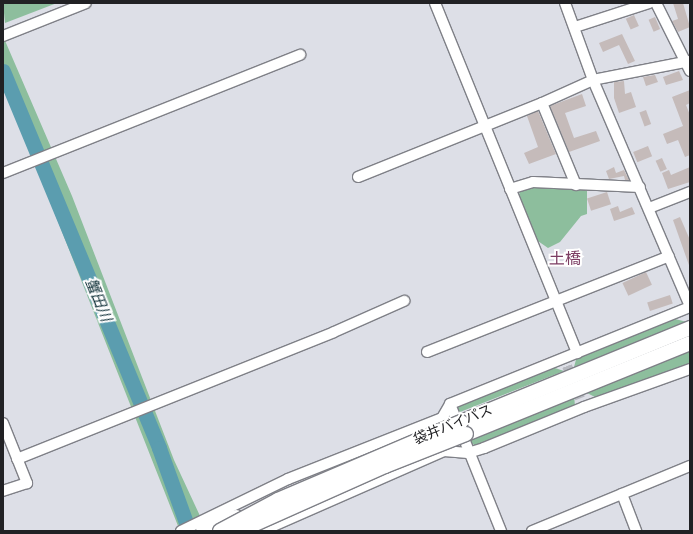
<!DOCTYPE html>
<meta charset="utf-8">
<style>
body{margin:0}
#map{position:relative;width:693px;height:534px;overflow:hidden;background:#dddfe7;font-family:"Alegreya Sans","Noto Sans JP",sans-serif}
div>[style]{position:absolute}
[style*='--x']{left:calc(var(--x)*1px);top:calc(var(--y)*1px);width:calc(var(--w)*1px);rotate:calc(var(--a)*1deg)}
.green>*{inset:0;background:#8dbe9d}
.river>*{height:15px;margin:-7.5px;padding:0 7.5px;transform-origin:7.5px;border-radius:7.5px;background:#5b9daf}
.building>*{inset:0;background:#c5bbba;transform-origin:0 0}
.minor-tunnel>*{height:10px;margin-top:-5px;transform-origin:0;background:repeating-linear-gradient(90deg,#b7b9c0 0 10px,transparent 0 15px)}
.roads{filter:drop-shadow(1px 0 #7f8087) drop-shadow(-1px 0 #7f8087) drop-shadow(0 1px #7f8087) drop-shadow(0 -1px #7f8087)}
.minor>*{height:10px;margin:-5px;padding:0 5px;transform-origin:5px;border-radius:5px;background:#fff}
.highway>*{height:14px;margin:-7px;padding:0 7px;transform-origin:7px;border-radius:7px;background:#fff}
.bridges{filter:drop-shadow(1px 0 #7f8087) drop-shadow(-1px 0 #7f8087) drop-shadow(0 1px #7f8087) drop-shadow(0 -1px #7f8087)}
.highway-bridge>*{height:14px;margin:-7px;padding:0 7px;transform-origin:7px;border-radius:7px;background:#fff}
span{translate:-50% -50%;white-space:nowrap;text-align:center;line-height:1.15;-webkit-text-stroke:4px #fff;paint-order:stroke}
.street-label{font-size:14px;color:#212124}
.water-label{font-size:15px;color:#0e2f37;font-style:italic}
.quarter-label{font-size:16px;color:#7c3d63}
.frame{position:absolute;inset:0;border:4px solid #212124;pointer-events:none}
</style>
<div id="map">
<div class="green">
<div style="clip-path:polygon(3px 3px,57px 3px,5px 23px)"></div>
<div style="clip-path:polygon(3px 36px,72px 196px,174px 460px,207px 531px,180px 531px,3px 82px)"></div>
<div style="clip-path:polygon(523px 185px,574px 186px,587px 191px,587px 214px,581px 216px,560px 242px,548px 248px,535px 239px,518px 197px)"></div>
<div style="clip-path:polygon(675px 319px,687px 322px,574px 367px,577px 356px)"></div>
<div style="clip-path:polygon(690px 350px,690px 363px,597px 398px,583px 391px)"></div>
<div style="clip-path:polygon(552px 367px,564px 371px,455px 414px,453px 403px)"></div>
<div style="clip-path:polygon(574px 395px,575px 406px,475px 446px,469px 440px)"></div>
</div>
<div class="river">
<div style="--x:3;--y:71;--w:408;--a:67.5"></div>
<div style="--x:159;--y:448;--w:88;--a:70.1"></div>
</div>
<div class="building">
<div style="clip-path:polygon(673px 3px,683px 3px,690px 27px,678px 32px,672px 21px,678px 19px)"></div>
<div style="left:634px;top:15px;width:12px;height:9px;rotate:66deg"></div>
<div style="left:655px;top:17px;width:13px;height:7px;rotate:67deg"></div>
<div style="clip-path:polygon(622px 34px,635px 61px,628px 64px,619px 45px,603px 52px,599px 43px)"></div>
<div style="clip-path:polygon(679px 71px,683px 80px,666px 85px,663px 77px)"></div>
<div style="clip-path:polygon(655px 75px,658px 82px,646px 86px,643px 77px)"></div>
<div style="clip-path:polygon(624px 81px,625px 94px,631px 92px,636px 107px,619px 113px,614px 98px,614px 82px)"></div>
<div style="clip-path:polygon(690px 90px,690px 103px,686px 105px,690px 115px,690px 155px,685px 157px,678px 140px,667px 144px,663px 134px,683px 126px,672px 97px)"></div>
<div style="clip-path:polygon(582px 94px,586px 106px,565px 113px,574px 138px,596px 131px,600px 141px,569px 152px,550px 106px)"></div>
<div style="left:646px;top:110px;width:15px;height:7px;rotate:70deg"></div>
<div style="clip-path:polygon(538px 111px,556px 154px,529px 164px,524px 153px,538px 147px,527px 116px)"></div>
<div style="left:648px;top:146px;width:11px;height:16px;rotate:68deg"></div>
<div style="left:662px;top:158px;width:12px;height:7px;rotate:66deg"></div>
<div style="clip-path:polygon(614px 167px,616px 173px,624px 170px,629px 180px,625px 180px,624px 176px,609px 179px,606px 171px)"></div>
<div style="clip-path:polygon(690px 167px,690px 182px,668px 189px,662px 173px,669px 170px,671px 175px)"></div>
<div style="left:607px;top:192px;width:13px;height:21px;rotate:72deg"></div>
<div style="clip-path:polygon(618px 206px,620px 212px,632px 207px,635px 214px,614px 221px,610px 209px)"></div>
<div style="clip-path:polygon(680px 217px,690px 240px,690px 268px,673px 220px)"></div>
<div style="left:646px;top:272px;width:14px;height:26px;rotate:65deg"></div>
<div style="left:670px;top:295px;width:9px;height:24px;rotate:72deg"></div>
</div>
<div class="minor-tunnel">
<div style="--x:567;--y:366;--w:35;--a:68"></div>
</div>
<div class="roads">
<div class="minor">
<div style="--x:435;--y:3;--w:378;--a:67.9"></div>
<div style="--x:565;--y:3;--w:82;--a:70"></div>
<div style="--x:593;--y:80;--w:246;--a:66.8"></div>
<div style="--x:656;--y:3;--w:76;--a:63.4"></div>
<div style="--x:575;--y:27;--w:78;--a:-18"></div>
<div style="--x:3;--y:36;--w:89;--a:-21.7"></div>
<div style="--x:542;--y:103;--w:89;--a:67.5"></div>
<div style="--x:3;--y:173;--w:320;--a:-21.7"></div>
<div style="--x:358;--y:177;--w:198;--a:-21.9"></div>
<div style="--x:542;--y:103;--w:56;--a:-24.3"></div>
<div style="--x:593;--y:80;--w:99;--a:-11.1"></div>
<div style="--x:510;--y:189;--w:24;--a:-17"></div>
<div style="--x:533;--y:182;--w:107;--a:2.7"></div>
<div style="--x:649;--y:208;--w:44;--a:-21.3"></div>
<div style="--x:427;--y:352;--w:260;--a:-21.6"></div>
<div style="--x:450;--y:404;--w:137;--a:68.1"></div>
<div style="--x:3;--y:423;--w:65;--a:68.2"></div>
<div style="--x:27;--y:483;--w:25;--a:162"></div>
<div style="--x:17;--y:459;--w:341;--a:-21.8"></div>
<div style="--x:334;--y:332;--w:77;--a:-23.9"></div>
<div style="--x:622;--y:494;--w:40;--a:69"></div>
<div style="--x:181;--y:531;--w:119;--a:-25.9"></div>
<div style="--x:288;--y:479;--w:166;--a:-21.6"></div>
<div style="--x:442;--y:418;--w:16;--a:-60"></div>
<div style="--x:450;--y:404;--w:259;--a:-22"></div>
<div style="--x:262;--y:531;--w:199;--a:-23.7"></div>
<div style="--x:444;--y:451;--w:24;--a:5"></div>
<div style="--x:468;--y:453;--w:17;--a:-17"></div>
<div style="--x:484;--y:448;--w:108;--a:-22.3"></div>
<div style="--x:584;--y:407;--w:113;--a:-19.7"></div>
<div style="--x:532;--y:531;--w:171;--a:-22.4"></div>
</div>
<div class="highway">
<div style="--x:461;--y:422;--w:248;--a:-22.3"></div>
<div style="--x:466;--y:434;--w:242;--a:-22.1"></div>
<div style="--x:203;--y:531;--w:36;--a:-23"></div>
</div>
</div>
<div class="bridges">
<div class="highway-bridge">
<div style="--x:220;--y:531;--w:66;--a:-28.1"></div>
<div style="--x:278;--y:500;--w:199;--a:-23.1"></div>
<div style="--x:239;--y:531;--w:160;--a:-24"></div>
<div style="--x:385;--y:466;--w:87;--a:-21.6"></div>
</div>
</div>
<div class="street-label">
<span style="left:453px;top:425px;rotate:-22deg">袋井バイパス</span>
</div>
<div class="water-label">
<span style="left:98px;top:300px;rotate:68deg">蟹田川</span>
</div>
<div class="quarter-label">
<span style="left:565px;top:259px">土橋</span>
</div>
<div class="frame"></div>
</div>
